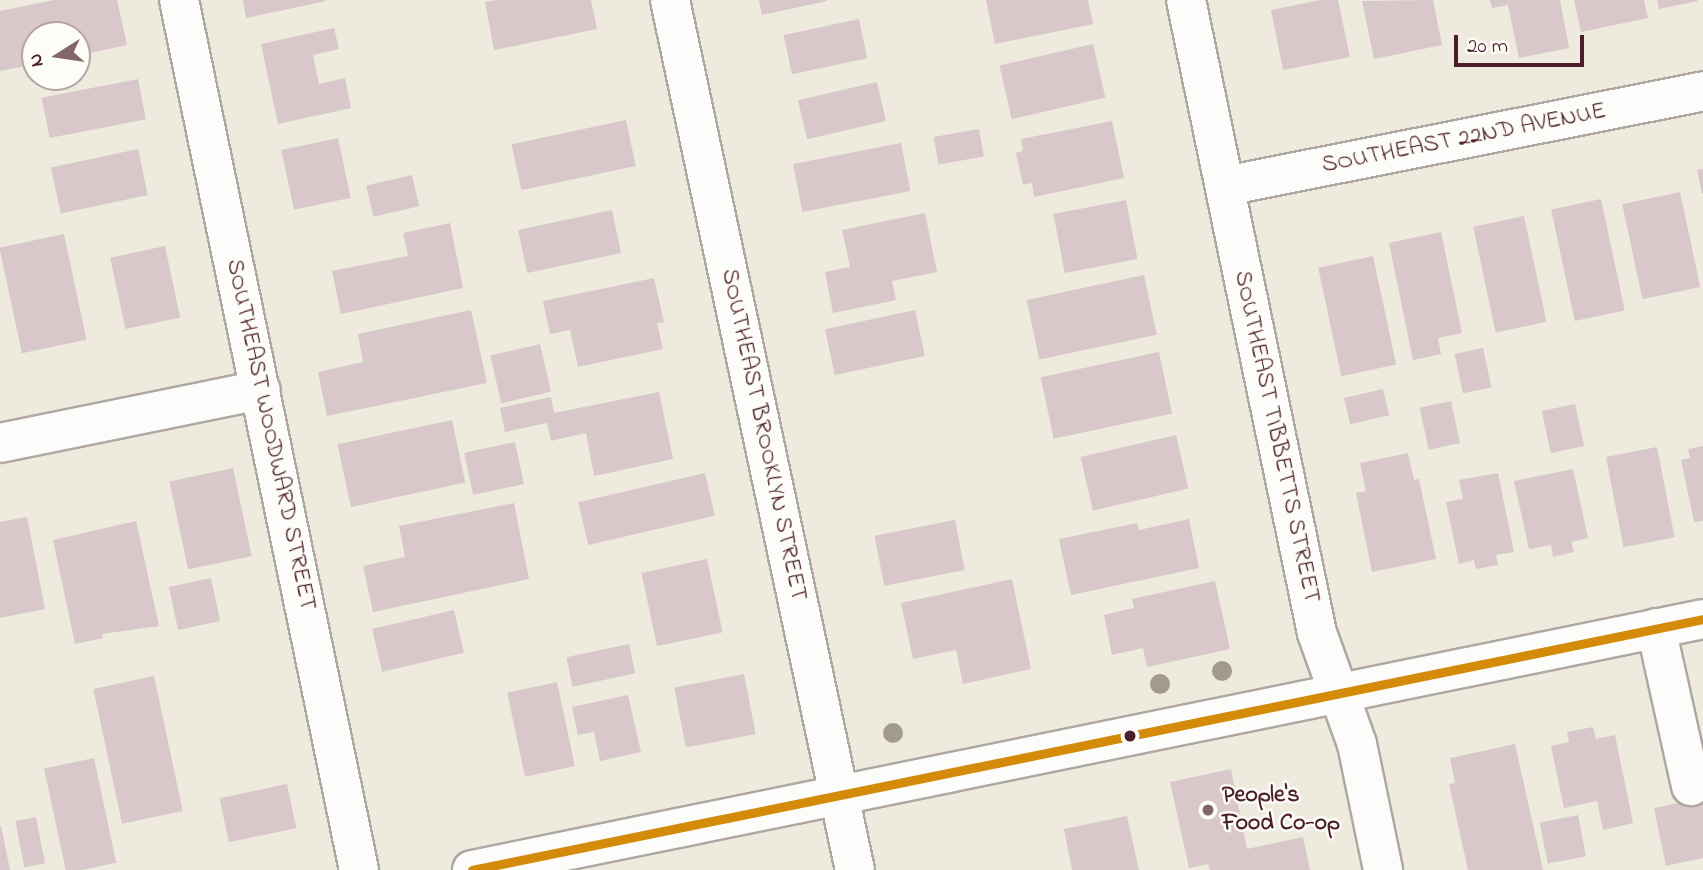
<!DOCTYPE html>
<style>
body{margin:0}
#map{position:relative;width:1703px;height:870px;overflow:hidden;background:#eeeade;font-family:"Indie Flower",sans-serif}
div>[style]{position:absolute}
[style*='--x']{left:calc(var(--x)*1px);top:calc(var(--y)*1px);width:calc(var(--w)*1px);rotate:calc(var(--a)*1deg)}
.building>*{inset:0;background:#d8c8c9;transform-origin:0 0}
.roads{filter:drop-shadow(2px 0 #afa7a2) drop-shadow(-2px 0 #afa7a2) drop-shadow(0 2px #afa7a2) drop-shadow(0 -2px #afa7a2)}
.minor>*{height:38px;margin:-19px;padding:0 19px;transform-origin:19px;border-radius:19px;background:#fcfcfa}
.bus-1>*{height:9px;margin:-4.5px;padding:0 4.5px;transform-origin:4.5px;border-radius:4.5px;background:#d48b09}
.trees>*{width:20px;height:20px;margin:-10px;border-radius:50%;background:#a19a8d}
.dots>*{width:19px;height:19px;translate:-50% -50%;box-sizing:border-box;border:4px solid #fdfcf7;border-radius:50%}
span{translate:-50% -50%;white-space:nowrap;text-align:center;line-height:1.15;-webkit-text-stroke:5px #fdfcf7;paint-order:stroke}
.street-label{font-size:24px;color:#4a1f2b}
.poi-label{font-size:24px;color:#4a1f2b;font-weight:700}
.left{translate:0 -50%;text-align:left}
.north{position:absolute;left:21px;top:21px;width:70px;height:70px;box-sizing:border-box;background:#fdfcf7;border:2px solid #b5a4a5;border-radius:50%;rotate:258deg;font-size:19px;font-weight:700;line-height:28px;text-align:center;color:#4a1f2b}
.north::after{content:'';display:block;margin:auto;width:24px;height:32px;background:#83666a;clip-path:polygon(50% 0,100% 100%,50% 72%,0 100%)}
.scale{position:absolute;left:1454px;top:35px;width:130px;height:32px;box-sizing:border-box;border:4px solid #4a1f2b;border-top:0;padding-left:9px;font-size:21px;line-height:24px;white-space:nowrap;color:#4a1f2b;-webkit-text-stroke:5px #fdfcf7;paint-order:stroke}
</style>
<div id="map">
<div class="building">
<div style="clip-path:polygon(54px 0,117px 0,127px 45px,77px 56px,77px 35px,35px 35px,35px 64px,0 71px,0 11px)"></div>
<div style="clip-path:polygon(243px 0,326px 0,326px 1px,246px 18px)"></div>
<div style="clip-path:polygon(497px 0,591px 0,597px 29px,494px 50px,485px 2px)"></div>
<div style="clip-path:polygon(759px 0,827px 0,827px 1px,762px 15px)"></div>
<div style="clip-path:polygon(986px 0,1088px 0,1093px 24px,995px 44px)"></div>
<div style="clip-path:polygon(1320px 0,1338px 0,1350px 57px,1283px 70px,1271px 10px)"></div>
<div style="clip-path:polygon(1433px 0,1442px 45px,1374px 59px,1362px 1px)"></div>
<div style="clip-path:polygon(1490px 0,1560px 0,1569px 48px,1519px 58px,1508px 5px,1492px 8px)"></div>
<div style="clip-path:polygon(1574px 0,1644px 0,1648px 18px,1581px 32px)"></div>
<div style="clip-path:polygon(1657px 0,1697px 0,1698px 1px,1659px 9px)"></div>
<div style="left:859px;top:19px;width:40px;height:77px;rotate:78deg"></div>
<div style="clip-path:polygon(334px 28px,339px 49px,313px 55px,319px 84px,345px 78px,351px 108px,278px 124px,261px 44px)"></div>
<div style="left:1093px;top:44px;width:55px;height:96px;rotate:77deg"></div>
<div style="left:138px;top:79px;width:41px;height:98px;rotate:79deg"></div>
<div style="left:877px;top:82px;width:40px;height:81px;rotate:77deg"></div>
<div style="left:626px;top:120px;width:47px;height:117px;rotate:78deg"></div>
<div style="clip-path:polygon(1112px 121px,1124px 178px,1034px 197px,1032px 183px,1023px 185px,1016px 153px,1023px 151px,1021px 139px)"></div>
<div style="left:979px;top:129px;width:28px;height:46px;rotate:80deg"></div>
<div style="left:338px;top:138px;width:61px;height:58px;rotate:78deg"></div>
<div style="left:901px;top:143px;width:49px;height:110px;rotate:79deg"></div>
<div style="left:138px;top:149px;width:47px;height:89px;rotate:78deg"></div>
<div style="clip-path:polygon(1703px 169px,1703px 193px,1702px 193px,1697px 170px)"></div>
<div style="left:412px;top:175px;width:32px;height:47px;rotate:77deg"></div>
<div style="left:1680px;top:192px;width:97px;height:59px;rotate:78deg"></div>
<div style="left:1601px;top:199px;width:114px;height:51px;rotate:78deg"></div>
<div style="left:1126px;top:200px;width:60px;height:74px;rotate:79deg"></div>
<div style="left:612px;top:210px;width:44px;height:96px;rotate:78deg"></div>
<div style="clip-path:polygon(925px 213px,937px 272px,892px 281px,896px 300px,833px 313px,825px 272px,850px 267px,842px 230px)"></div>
<div style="left:1524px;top:216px;width:108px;height:52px;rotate:78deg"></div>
<div style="clip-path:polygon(450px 223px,463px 288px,341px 314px,332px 271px,408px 256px,403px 233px)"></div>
<div style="clip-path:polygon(1441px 232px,1462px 333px,1438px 338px,1441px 354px,1413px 360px,1389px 243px)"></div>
<div style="left:64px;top:234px;width:108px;height:66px;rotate:78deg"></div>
<div style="left:165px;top:246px;width:73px;height:56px;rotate:78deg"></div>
<div style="left:1373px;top:256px;width:111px;height:56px;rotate:78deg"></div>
<div style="left:1144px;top:275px;width:61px;height:120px;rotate:78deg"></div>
<div style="clip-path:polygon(654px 278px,664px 322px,657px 323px,663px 349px,578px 367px,570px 330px,550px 334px,543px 301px)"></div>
<div style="clip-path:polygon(471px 310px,487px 383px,327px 416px,318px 372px,363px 362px,358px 334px)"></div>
<div style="left:915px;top:310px;width:47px;height:92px;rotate:78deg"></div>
<div style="left:540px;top:344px;width:49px;height:51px;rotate:77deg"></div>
<div style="left:1483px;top:348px;width:40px;height:29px;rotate:78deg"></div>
<div style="left:1159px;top:352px;width:63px;height:121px;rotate:78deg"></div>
<div style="left:1383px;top:389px;width:27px;height:40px;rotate:77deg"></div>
<div style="clip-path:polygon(659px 392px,673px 459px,594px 476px,586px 433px,551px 441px,547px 423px,505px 432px,500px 408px,551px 397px,554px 413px)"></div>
<div style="left:1451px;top:401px;width:43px;height:32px;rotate:78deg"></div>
<div style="left:1575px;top:404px;width:43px;height:34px;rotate:78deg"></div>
<div style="left:452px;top:420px;width:64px;height:117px;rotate:78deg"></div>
<div style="left:1176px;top:435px;width:55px;height:98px;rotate:77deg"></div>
<div style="left:515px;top:442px;width:43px;height:52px;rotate:78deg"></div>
<div style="clip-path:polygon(1703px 446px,1703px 521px,1694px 522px,1681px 460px,1690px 458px,1688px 449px)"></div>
<div style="left:1657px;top:447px;width:92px;height:52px;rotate:79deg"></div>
<div style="clip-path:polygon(1408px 453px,1414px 480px,1419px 479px,1436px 559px,1372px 572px,1356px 493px,1366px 491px,1360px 463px)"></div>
<div style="left:233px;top:468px;width:90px;height:65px;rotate:78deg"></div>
<div style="clip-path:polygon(1573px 469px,1588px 538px,1571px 542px,1574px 552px,1553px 557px,1551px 545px,1529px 549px,1514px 481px)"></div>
<div style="left:705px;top:473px;width:44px;height:130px;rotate:77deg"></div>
<div style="clip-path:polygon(1498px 473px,1514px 552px,1496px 555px,1498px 565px,1476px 569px,1474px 560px,1459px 564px,1446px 502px,1463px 499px,1459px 480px)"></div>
<div style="clip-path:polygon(514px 503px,529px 579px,373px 612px,363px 566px,405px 557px,399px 526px)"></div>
<div style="clip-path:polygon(27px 517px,45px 609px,0 618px,0 522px)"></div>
<div style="clip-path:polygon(1189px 519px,1199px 568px,1071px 595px,1059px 539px,1137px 523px,1139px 530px)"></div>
<div style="left:955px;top:520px;width:51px;height:82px;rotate:79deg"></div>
<div style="clip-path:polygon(136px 521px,159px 626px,102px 634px,103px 638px,75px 644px,53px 540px)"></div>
<div style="left:707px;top:559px;width:75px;height:67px;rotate:78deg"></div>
<div style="left:211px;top:578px;width:44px;height:43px;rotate:78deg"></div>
<div style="clip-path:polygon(1012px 579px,1031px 669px,963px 684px,956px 650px,913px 659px,901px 603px)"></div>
<div style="clip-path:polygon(1215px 581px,1230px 649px,1147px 667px,1143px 648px,1112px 655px,1104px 615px,1134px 608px,1132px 599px)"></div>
<div style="left:454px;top:610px;width:44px;height:84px;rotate:77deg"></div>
<div style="left:629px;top:644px;width:30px;height:64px;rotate:78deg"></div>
<div style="left:744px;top:674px;width:61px;height:71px;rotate:79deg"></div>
<div style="left:154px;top:676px;width:138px;height:62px;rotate:78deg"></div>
<div style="left:557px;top:682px;width:86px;height:51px;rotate:78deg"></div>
<div style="clip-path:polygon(628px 695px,641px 752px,600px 761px,594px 732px,578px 735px,572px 707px)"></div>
<div style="clip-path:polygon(1593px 727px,1596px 739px,1615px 735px,1633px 823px,1603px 830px,1597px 801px,1564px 808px,1551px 746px,1569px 742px,1567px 732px)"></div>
<div style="clip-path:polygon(1515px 744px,1543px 870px,1468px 870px,1449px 784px,1455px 783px,1450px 758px)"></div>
<div style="left:94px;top:758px;width:107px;height:51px;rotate:78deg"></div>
<div style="clip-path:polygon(1231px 769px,1247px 849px,1303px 837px,1310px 870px,1210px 870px,1208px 864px,1189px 868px,1170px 782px)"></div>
<div style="left:287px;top:784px;width:45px;height:69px;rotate:78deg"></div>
<div style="clip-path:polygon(1703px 798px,1703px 858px,1666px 866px,1654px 808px)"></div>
<div style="left:1578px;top:815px;width:42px;height:39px;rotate:79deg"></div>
<div style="clip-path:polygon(1127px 816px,1139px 870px,1072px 870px,1064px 829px)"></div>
<div style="left:36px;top:817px;width:47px;height:21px;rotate:79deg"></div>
<div style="clip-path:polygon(0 826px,1px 826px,10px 870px,0 870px)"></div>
</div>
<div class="roads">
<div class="minor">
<div style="--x:179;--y:0;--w:888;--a:78.31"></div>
<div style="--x:670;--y:0;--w:889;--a:78"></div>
<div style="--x:1186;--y:0;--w:646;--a:78.31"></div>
<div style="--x:1317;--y:633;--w:118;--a:70.2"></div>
<div style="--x:1357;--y:744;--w:129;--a:78.3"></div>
<div style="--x:1225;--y:186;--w:487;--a:-11.2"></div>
<div style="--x:0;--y:443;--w:266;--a:-11.5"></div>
<div style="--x:1656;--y:628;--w:162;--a:77.5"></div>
<div style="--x:472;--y:870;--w:1256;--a:-11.52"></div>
</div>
</div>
<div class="bus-1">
<div style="--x:472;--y:870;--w:1256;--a:-11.52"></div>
</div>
<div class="trees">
<div style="left:1222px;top:671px"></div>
<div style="left:1160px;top:684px"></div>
<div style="left:893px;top:733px"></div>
</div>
<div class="dots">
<div style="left:1130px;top:736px;background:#4a1f2b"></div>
<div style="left:1208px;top:810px;background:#83666a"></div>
</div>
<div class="street-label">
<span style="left:1464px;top:139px;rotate:-11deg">SOUTHEAST 22ND AVENUE</span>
<span style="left:270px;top:435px;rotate:78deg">SOUTHEAST WOODWARD STREET</span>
<span style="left:763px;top:435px;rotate:78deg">SOUTHEAST BROOKLYN STREET</span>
<span style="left:1276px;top:437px;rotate:78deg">SOUTHEAST TIBBETTS STREET</span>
</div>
<div class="poi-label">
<span class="left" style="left:1222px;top:810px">People's<br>Food Co-op</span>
</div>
<div class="north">N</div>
<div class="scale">20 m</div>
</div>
